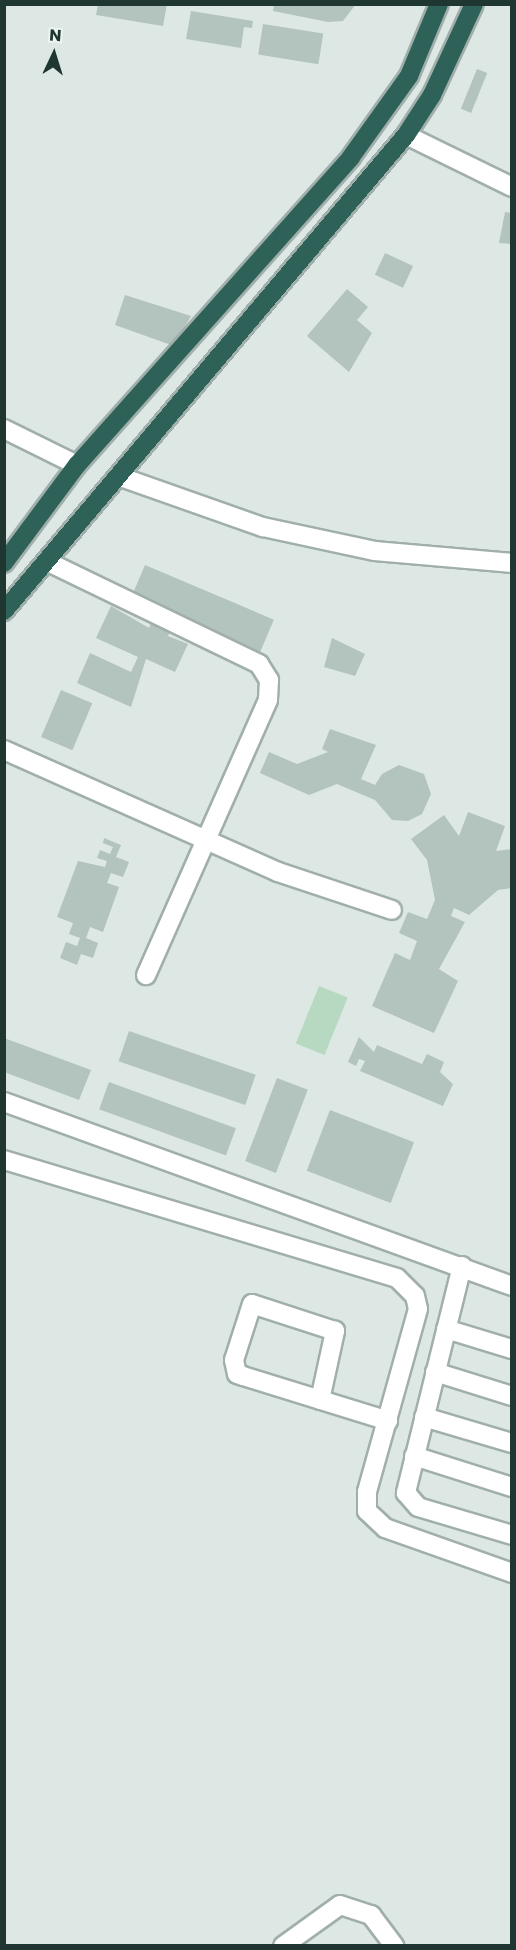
<!DOCTYPE html>
<style>
body{margin:0}
#map{position:relative;width:516px;height:1950px;overflow:hidden;background:#dde8e4;font-family:Poppins,sans-serif}
div>[style]{position:absolute}
[style*='--x']{left:calc(var(--x)*1px);top:calc(var(--y)*1px);width:calc(var(--w)*1px);rotate:calc(var(--a)*1deg)}
.green>*{inset:0;background:#b7d9c1;transform-origin:0 0}
.building>*{inset:0;background:#b3c3bd;transform-origin:0 0}
.roads{filter:drop-shadow(2px 0 #a1afab) drop-shadow(-2px 0 #a1afab) drop-shadow(0 2px #a1afab) drop-shadow(0 -2px #a1afab)}
.minor>*{height:18px;margin:-9px;padding:0 9px;transform-origin:9px;border-radius:9px;background:#fff}
.highway>*{height:18px;margin:-9px;padding:0 9px;transform-origin:9px;border-radius:9px;background:#2e6158}
span{translate:-50% -50%;white-space:nowrap;text-align:center;line-height:1.15;-webkit-text-stroke:5px #edf5f2;paint-order:stroke}
.frame{position:absolute;inset:0;border:6px solid #203731;pointer-events:none}
.north{position:absolute;left:24px;top:24px;width:60px;height:60px;-webkit-text-stroke:4px #edf5f2;paint-order:stroke;rotate:4deg;font-size:16px;font-weight:700;line-height:24px;text-align:center;color:#203731}
.north::after{content:'';display:block;margin:auto;width:21px;height:27px;background:#203731;clip-path:polygon(50% 0,100% 100%,50% 72%,0 100%)}
</style>
<div id="map">
<div class="green">
<div style="left:319px;top:986px;width:31px;height:62px;rotate:22deg"></div>
</div>
<div class="building">
<div style="clip-path:polygon(98px 4px,167px 4px,163px 26px,96px 15px)"></div>
<div style="clip-path:polygon(274px 4px,356px 4px,343px 21px,328px 22px,273px 11px)"></div>
<div style="clip-path:polygon(191px 11px,253px 21px,252px 28px,244px 27px,241px 48px,186px 39px)"></div>
<div style="left:263px;top:24px;width:61px;height:31px;rotate:9deg"></div>
<div style="left:477px;top:69px;width:11px;height:43px;rotate:22deg"></div>
<div style="clip-path:polygon(505px 212px,512px 213px,512px 244px,499px 243px)"></div>
<div style="left:385px;top:253px;width:31px;height:24px;rotate:25deg"></div>
<div style="clip-path:polygon(347px 289px,368px 307px,357px 320px,372px 333px,349px 372px,307px 336px)"></div>
<div style="clip-path:polygon(125px 295px,191px 316px,174px 346px,115px 325px)"></div>
<div style="left:145px;top:565px;width:140px;height:37px;rotate:23deg"></div>
<div style="clip-path:polygon(111px 606px,149px 628px,152px 620px,171px 629px,168px 636px,188px 644px,175px 672px,146px 659px,131px 707px,77px 683px,90px 653px,131px 672px,138px 657px,96px 638px)"></div>
<div style="clip-path:polygon(332px 638px,365px 654px,355px 676px,324px 667px)"></div>
<div style="left:61px;top:690px;width:34px;height:51px;rotate:23deg"></div>
<div style="clip-path:polygon(330px 729px,376px 745px,361px 779px,375px 785px,382px 774px,399px 765px,424px 774px,431px 794px,422px 814px,408px 821px,392px 820px,375px 800px,337px 784px,309px 795px,260px 773px,269px 752px,297px 764px,328px 752px,322px 749px)"></div>
<div style="clip-path:polygon(468px 812px,505px 826px,496px 851px,512px 849px,512px 888px,498px 890px,469px 915px,454px 908px,451px 916px,465px 922px,439px 969px,458px 981px,434px 1033px,372px 1006px,395px 953px,410px 960px,417px 941px,399px 933px,408px 912px,427px 919px,435px 900px,427px 860px,411px 839px,444px 815px,459px 836px)"></div>
<div style="clip-path:polygon(104px 838px,121px 845px,116px 857px,129px 862px,123px 877px,111px 873px,107px 883px,119px 887px,103px 932px,90px 927px,86px 938px,98px 943px,93px 958px,81px 954px,77px 965px,60px 958px,66px 942px,77px 946px,80px 938px,69px 934px,73px 923px,57px 917px,78px 861px,105px 867px,107px 861px,97px 858px,100px 850px,110px 854px,113px 847px,103px 843px)"></div>
<div style="left:129px;top:1031px;width:134px;height:32px;rotate:19deg"></div>
<div style="clip-path:polygon(359px 1037px,374px 1052px,377px 1045px,422px 1064px,427px 1054px,444px 1062px,440px 1072px,453px 1084px,443px 1106px,360px 1071px,365px 1061px,359px 1059px,356px 1066px,348px 1062px)"></div>
<div style="clip-path:polygon(4px 1038px,91px 1070px,79px 1100px,4px 1072px)"></div>
<div style="left:277px;top:1078px;width:33px;height:89px;rotate:21deg"></div>
<div style="left:109px;top:1082px;width:135px;height:29px;rotate:20deg"></div>
<div style="left:330px;top:1110px;width:90px;height:65px;rotate:21deg"></div>
</div>
<div class="roads">
<div class="minor">
<div style="--x:406;--y:135;--w:118;--a:26.1"></div>
<div style="--x:4;--y:429;--w:81;--a:26.3"></div>
<div style="--x:118;--y:476;--w:154;--a:19.4"></div>
<div style="--x:263;--y:527;--w:115;--a:12.1"></div>
<div style="--x:375;--y:551;--w:138;--a:5"></div>
<div style="--x:46;--y:561;--w:237;--a:25.8"></div>
<div style="--x:259;--y:664;--w:19;--a:58"></div>
<div style="--x:269;--y:680;--w:20;--a:93"></div>
<div style="--x:268;--y:700;--w:301;--a:113.9"></div>
<div style="--x:4;--y:750;--w:300;--a:24"></div>
<div style="--x:278;--y:872;--w:120;--a:18.4"></div>
<div style="--x:4;--y:1102;--w:540;--a:19.91"></div>
<div style="--x:4;--y:1160;--w:410;--a:16.7"></div>
<div style="--x:397;--y:1278;--w:25;--a:45"></div>
<div style="--x:415;--y:1296;--w:13;--a:77"></div>
<div style="--x:418;--y:1309;--w:190;--a:105.6"></div>
<div style="--x:367;--y:1492;--w:19;--a:90"></div>
<div style="--x:367;--y:1511;--w:25;--a:43"></div>
<div style="--x:385;--y:1528;--w:135;--a:19.5"></div>
<div style="--x:462;--y:1266;--w:234;--a:103.9"></div>
<div style="--x:406;--y:1493;--w:18;--a:49"></div>
<div style="--x:418;--y:1507;--w:98;--a:16.6"></div>
<div style="--x:446;--y:1329;--w:69;--a:16.9"></div>
<div style="--x:435;--y:1372;--w:81;--a:17.3"></div>
<div style="--x:320;--y:1400;--w:71;--a:-77.7"></div>
<div style="--x:335;--y:1331;--w:87;--a:-162"></div>
<div style="--x:252;--y:1304;--w:59;--a:107.8"></div>
<div style="--x:234;--y:1360;--w:14;--a:78"></div>
<div style="--x:237;--y:1374;--w:6;--a:18"></div>
<div style="--x:243;--y:1376;--w:152;--a:17.2"></div>
<div style="--x:424;--y:1417;--w:92;--a:16.5"></div>
<div style="--x:414;--y:1456;--w:103;--a:17.6"></div>
<div style="--x:283;--y:1946;--w:70;--a:-35.7"></div>
<div style="--x:340;--y:1905;--w:33;--a:18"></div>
<div style="--x:371;--y:1915;--w:39;--a:53"></div>
</div>
<div class="highway">
<div style="--x:4;--y:563;--w:122;--a:-53.3"></div>
<div style="--x:77;--y:465;--w:412;--a:-48.3"></div>
<div style="--x:351;--y:157;--w:100;--a:-54.4"></div>
<div style="--x:409;--y:76;--w:78;--a:-67.4"></div>
<div style="--x:4;--y:611;--w:623;--a:-49.82"></div>
<div style="--x:406;--y:135;--w:48;--a:-57"></div>
<div style="--x:432;--y:95;--w:100;--a:-65.2"></div>
</div>
</div>
<div class="frame"></div>
<div class="north">N</div>
</div>
